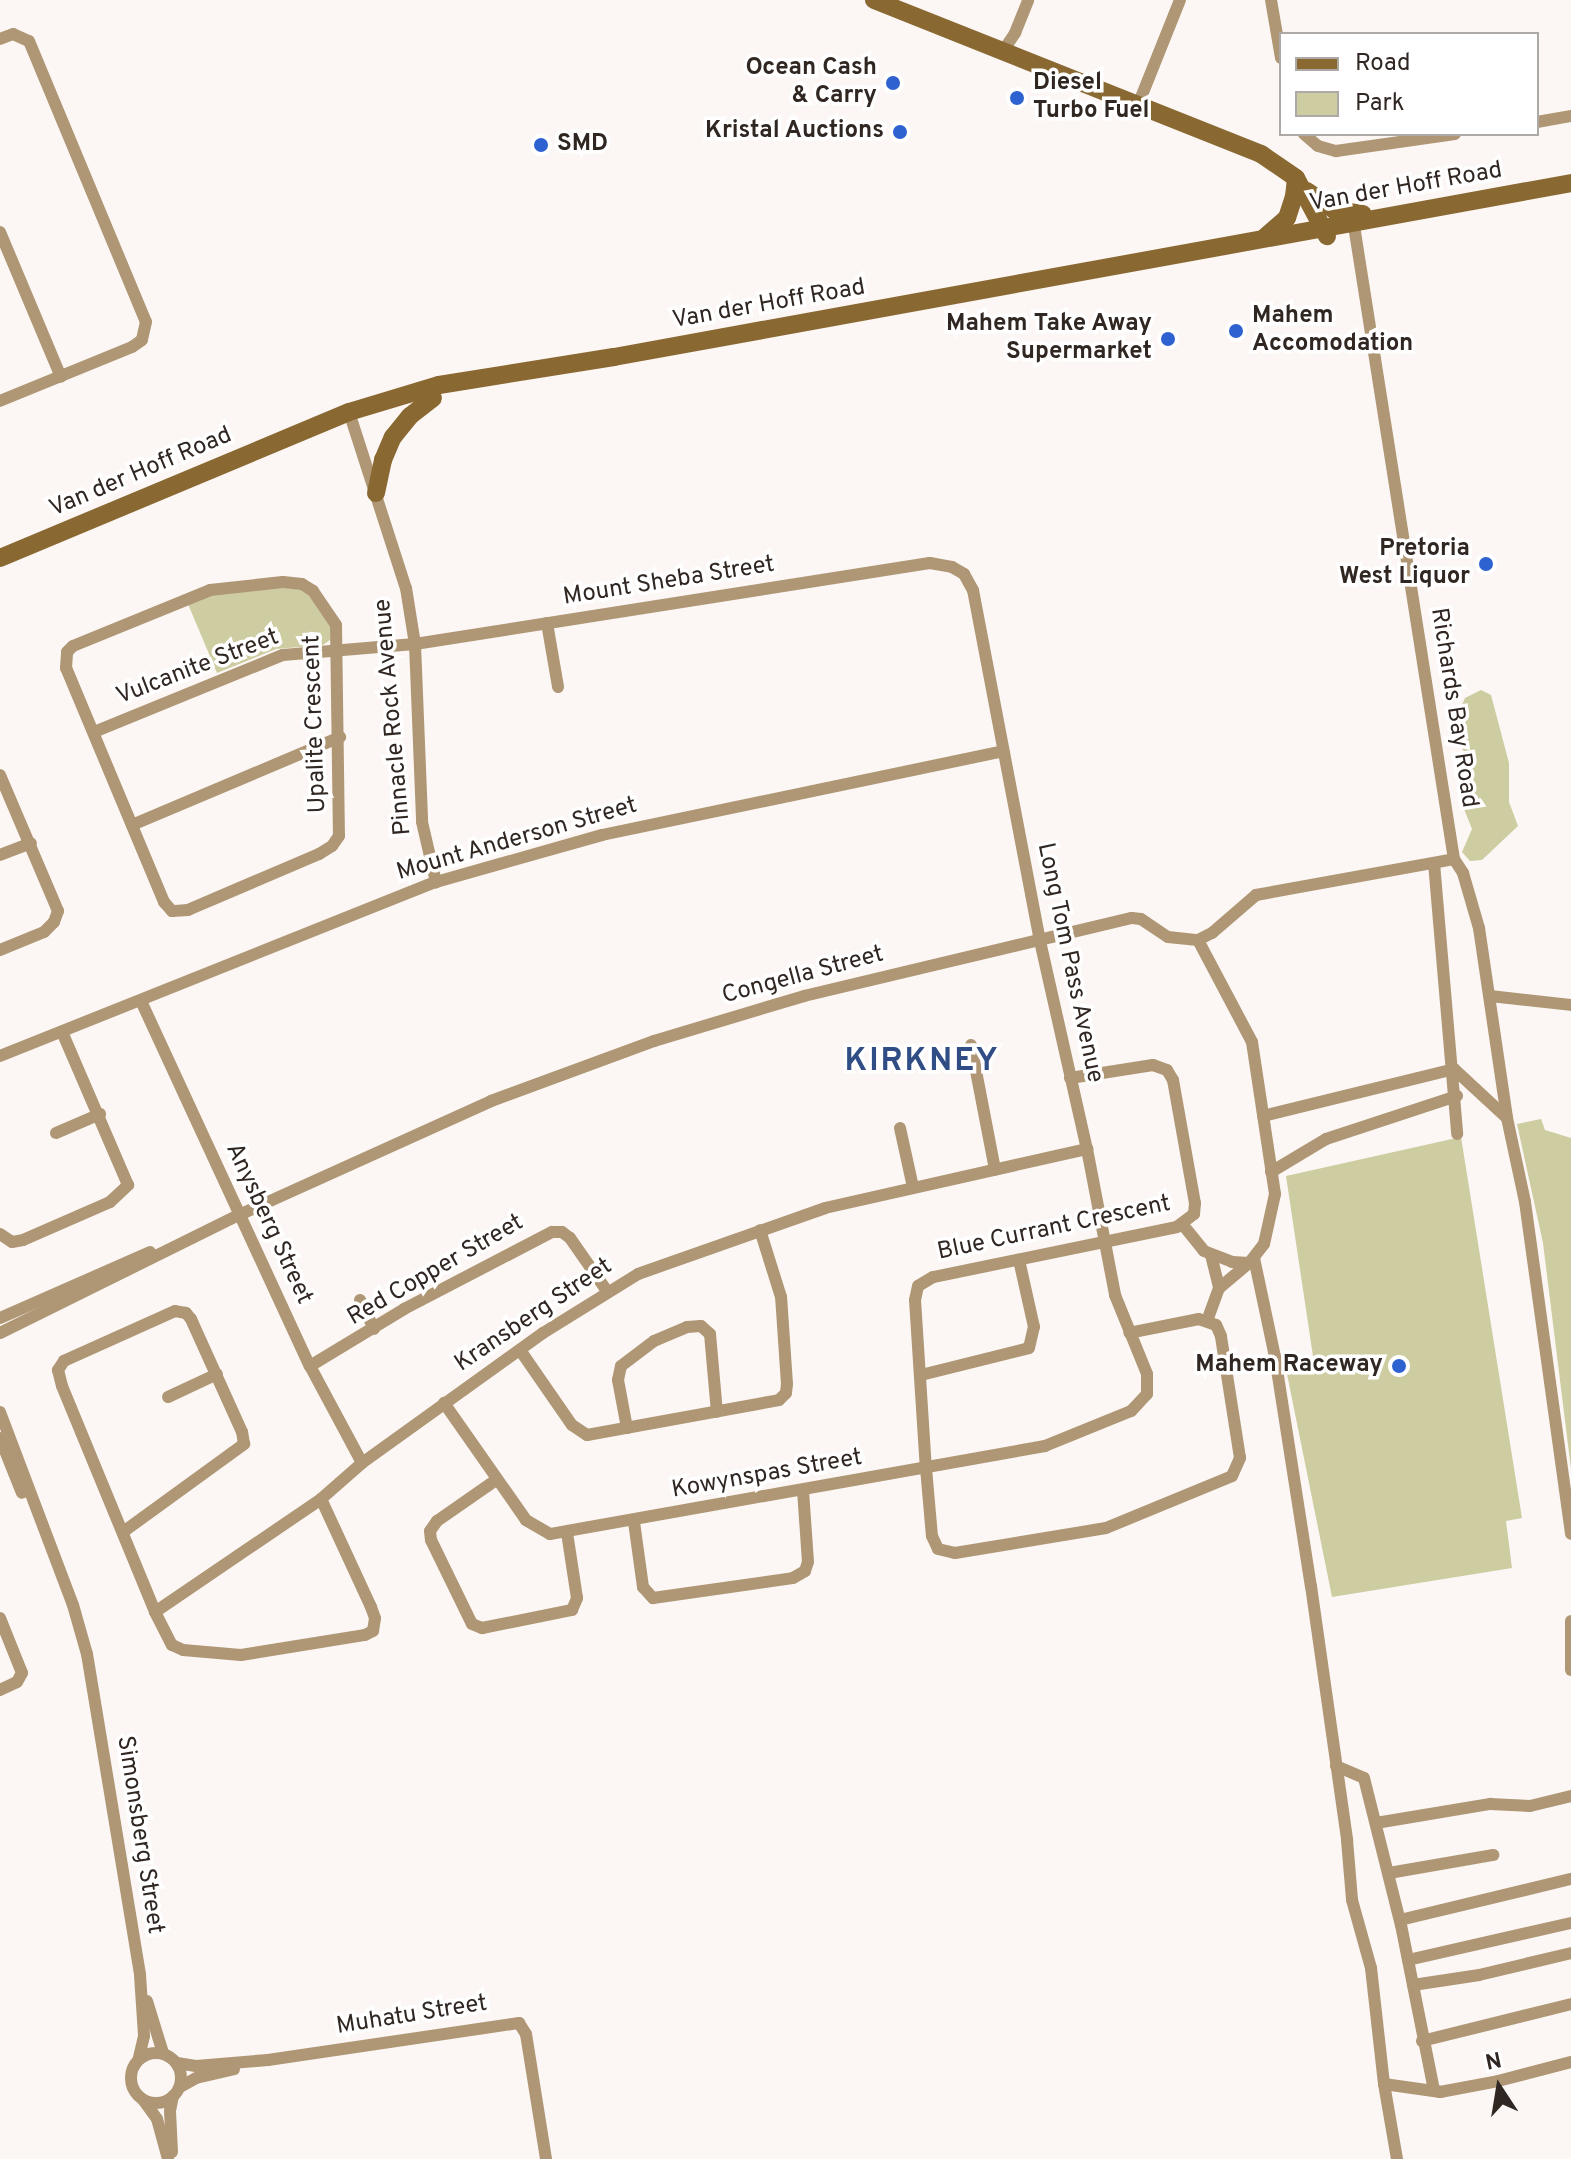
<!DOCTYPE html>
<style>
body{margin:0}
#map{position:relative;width:1571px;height:2159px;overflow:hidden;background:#fcf7f4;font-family:Overpass,sans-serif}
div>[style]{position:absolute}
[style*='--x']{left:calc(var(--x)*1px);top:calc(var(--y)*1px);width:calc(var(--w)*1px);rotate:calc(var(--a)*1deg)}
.green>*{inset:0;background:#cecca1}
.minor>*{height:12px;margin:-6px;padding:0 6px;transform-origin:6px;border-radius:6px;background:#af9775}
.minor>.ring{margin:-6px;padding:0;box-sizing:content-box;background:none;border:12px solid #af9775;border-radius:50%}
.secondary>*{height:18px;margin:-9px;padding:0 9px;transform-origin:9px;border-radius:9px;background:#8a6832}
.dots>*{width:22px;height:22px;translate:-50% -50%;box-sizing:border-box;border:4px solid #fff;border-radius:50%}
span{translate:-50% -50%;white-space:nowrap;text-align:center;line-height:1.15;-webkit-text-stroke:7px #fff;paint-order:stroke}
.poi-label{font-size:24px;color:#302722;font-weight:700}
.right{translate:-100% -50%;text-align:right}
.left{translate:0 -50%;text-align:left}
.street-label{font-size:24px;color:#302722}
.district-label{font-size:32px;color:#314d86;font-weight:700;letter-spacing:2px}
.legend{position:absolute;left:1279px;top:32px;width:260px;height:104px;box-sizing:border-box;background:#fff;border:2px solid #aca9a7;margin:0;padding:10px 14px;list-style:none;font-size:24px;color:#302722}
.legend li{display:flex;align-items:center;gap:16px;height:40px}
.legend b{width:40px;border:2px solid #aca9a7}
.north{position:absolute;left:1459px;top:2047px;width:80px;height:80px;-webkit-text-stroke:6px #fff;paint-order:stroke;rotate:348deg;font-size:22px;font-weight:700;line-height:32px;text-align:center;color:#302722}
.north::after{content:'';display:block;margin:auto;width:28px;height:36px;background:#302722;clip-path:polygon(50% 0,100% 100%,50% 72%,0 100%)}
</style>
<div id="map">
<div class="green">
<div style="clip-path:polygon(266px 586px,306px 590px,331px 622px,330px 640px,323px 645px,276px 649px,217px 673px,188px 604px,212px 593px)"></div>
<div style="clip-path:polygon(1481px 690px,1491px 695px,1509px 763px,1509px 802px,1518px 826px,1482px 860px,1470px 861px,1462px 852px,1472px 829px,1462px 804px,1469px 760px,1451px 730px,1465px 698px)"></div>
<div style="clip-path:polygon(1541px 1119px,1545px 1130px,1571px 1138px,1571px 1469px,1543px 1243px,1517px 1124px)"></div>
<div style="clip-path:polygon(1461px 1137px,1522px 1518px,1506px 1521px,1512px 1568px,1332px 1597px,1286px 1369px,1314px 1363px,1286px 1176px)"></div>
</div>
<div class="minor">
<div style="--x:1271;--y:0;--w:59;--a:80.2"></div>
<div style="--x:0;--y:39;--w:14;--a:-21"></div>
<div style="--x:13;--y:34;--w:17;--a:24"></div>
<div style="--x:29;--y:41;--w:304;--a:67.4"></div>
<div style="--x:146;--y:322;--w:18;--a:103"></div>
<div style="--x:142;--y:340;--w:12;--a:145"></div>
<div style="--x:132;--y:347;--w:143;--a:157.8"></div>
<div style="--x:1003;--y:51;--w:22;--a:-56"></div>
<div style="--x:1015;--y:33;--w:35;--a:-68"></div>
<div style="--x:1138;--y:105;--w:113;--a:-68.2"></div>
<div style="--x:1537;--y:122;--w:35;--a:-10"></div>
<div style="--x:1304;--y:134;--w:18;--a:41"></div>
<div style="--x:1318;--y:146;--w:19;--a:16"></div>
<div style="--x:1336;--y:151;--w:120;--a:-8.1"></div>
<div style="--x:0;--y:232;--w:157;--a:67.2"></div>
<div style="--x:1355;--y:232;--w:635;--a:81.03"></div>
<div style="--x:1454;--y:859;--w:17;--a:57"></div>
<div style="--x:1463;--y:873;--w:57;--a:73.8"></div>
<div style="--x:1479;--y:928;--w:192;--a:81.6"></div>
<div style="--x:1507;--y:1118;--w:86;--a:77.9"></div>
<div style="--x:1525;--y:1202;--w:335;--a:82.1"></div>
<div style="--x:349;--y:412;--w:185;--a:72.1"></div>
<div style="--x:406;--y:588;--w:57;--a:80.9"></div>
<div style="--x:415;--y:644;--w:178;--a:87.7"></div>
<div style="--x:422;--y:822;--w:62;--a:76.9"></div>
<div style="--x:283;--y:582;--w:19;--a:6"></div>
<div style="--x:302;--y:584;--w:13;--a:32"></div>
<div style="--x:313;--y:591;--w:41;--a:55.9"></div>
<div style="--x:336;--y:625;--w:211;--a:89.2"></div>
<div style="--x:339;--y:836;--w:12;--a:125"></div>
<div style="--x:332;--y:846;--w:15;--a:148"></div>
<div style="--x:319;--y:854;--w:142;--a:156.9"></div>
<div style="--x:188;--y:910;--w:16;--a:176"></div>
<div style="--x:172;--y:911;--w:12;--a:-132"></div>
<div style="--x:164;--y:902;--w:254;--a:-112.7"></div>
<div style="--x:66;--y:668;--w:16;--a:-86"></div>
<div style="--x:67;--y:652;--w:8;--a:-45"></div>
<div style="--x:73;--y:646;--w:148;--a:-22.2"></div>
<div style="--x:210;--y:590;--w:73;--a:-6.3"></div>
<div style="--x:547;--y:623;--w:65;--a:80.2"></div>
<div style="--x:94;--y:732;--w:204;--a:-22.2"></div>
<div style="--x:283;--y:655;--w:132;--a:-4.8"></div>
<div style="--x:415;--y:644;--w:521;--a:-8.94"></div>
<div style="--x:930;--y:563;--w:22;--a:10"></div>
<div style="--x:952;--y:567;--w:14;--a:30"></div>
<div style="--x:964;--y:574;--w:18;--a:61"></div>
<div style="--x:973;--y:590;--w:357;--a:79.2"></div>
<div style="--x:1040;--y:941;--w:213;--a:77.3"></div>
<div style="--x:1087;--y:1149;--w:149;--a:79.1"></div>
<div style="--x:1115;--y:1295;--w:85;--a:67.9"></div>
<div style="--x:1147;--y:1374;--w:20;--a:90"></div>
<div style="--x:1147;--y:1394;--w:23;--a:133"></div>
<div style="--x:1131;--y:1411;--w:93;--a:157.9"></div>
<div style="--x:1045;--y:1446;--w:503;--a:169.92"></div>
<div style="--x:550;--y:1534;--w:28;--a:-150"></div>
<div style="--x:526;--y:1520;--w:143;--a:-125"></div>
<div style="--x:0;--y:775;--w:148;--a:66.9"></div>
<div style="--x:58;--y:911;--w:12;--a:110"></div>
<div style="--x:54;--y:922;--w:14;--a:135"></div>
<div style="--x:44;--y:932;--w:48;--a:157.8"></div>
<div style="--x:132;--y:825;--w:226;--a:-22.9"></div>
<div style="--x:0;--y:855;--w:33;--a:-21"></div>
<div style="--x:1434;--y:863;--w:272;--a:85.1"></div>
<div style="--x:1198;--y:940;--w:115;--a:62.1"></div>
<div style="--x:1252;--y:1042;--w:154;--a:81.4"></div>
<div style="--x:1275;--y:1194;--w:51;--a:102.4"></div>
<div style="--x:1264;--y:1244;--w:24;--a:128"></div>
<div style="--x:1249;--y:1263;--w:39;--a:140"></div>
<div style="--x:1219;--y:1288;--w:35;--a:110"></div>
<div style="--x:1490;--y:996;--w:81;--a:6.3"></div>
<div style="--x:141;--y:1001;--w:402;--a:65.2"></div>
<div style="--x:310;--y:1366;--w:110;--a:61.8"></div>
<div style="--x:971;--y:1045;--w:127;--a:79.1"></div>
<div style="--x:0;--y:1056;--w:469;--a:-21.8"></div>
<div style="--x:436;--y:882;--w:173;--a:-15.8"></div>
<div style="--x:602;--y:835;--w:410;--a:-11.8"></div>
<div style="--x:1070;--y:1078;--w:84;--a:-8.9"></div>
<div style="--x:1153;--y:1065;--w:15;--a:20"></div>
<div style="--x:1167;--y:1070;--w:12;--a:59"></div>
<div style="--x:1173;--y:1080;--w:125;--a:79.9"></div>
<div style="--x:1195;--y:1203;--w:11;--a:95"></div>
<div style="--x:1194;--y:1214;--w:21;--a:143"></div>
<div style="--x:1177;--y:1227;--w:249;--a:168.4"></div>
<div style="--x:933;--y:1277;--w:17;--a:149"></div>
<div style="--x:918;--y:1286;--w:14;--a:102"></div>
<div style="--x:915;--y:1300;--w:168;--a:86.3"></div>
<div style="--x:926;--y:1468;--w:68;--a:85"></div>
<div style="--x:932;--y:1536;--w:14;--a:65"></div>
<div style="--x:938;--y:1549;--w:17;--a:13"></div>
<div style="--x:955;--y:1553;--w:153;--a:-9.4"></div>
<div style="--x:1106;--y:1528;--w:136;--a:-22.4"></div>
<div style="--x:1232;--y:1476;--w:20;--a:-66"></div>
<div style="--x:1240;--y:1458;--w:123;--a:-98.9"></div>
<div style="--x:1221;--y:1336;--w:12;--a:-114"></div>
<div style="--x:1216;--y:1325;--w:18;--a:-161"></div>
<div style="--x:1199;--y:1319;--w:71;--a:168.7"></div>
<div style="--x:1263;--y:1116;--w:197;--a:-13.8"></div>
<div style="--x:1454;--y:1069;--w:72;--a:42.8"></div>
<div style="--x:900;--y:1128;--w:60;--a:77.6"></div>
<div style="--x:56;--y:1133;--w:48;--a:-23.4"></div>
<div style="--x:1271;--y:1172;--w:64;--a:-31"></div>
<div style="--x:1326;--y:1139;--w:138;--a:-18.2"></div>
<div style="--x:1183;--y:1225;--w:33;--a:51"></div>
<div style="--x:1204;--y:1251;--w:30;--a:21"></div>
<div style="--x:1232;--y:1262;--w:17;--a:3"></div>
<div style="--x:0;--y:1234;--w:14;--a:34"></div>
<div style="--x:12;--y:1242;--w:11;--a:-10"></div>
<div style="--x:23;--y:1240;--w:95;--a:-23.6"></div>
<div style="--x:110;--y:1202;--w:25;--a:-43"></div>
<div style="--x:128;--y:1185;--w:167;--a:-113.3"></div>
<div style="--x:1211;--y:1255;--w:34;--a:76"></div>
<div style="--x:1254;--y:1258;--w:101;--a:78"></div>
<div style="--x:1275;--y:1357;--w:232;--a:81.1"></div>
<div style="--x:1311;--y:1586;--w:257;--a:81.9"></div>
<div style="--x:1347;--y:1840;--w:60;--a:85.2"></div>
<div style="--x:1352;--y:1900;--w:71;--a:74.4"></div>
<div style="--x:1371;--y:1968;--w:117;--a:83.6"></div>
<div style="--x:360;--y:1300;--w:32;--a:64"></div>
<div style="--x:0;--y:1318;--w:164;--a:-23.7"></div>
<div style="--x:0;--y:1333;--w:267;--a:-26.3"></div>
<div style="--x:239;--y:1215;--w:277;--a:-24.3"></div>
<div style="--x:491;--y:1101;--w:174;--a:-20.2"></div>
<div style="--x:654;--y:1041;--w:157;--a:-16.7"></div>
<div style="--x:804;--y:996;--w:337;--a:-13.4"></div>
<div style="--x:1132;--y:918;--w:9;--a:6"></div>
<div style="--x:1141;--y:919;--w:32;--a:34"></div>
<div style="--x:1168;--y:937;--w:30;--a:6"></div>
<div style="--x:1198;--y:940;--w:16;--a:-27"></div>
<div style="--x:1212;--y:933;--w:58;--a:-40.8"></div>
<div style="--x:1256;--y:895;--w:201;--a:-10.3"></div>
<div style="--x:520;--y:1350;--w:91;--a:55.3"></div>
<div style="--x:572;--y:1425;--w:18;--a:34"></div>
<div style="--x:587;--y:1435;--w:195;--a:-10.3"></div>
<div style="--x:779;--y:1400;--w:10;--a:-45"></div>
<div style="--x:786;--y:1393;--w:9;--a:-84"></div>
<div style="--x:787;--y:1384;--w:87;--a:-93.9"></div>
<div style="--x:781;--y:1297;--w:70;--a:-107.4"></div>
<div style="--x:310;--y:1366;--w:110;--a:-31.2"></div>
<div style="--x:404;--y:1309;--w:167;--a:-27.5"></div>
<div style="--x:552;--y:1232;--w:10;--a:0"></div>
<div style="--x:562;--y:1232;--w:10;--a:37"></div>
<div style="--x:570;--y:1238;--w:65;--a:55.1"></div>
<div style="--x:921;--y:1375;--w:111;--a:-14"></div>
<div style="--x:1029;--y:1348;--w:22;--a:-77"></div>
<div style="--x:1034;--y:1327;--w:69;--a:-102.6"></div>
<div style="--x:168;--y:1397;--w:54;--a:-25.1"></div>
<div style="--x:0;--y:1412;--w:206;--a:69.3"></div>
<div style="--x:73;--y:1605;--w:51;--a:74.1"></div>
<div style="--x:87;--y:1654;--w:325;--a:80.6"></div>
<div style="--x:140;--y:1975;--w:61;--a:86.2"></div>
<div style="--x:144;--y:2036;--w:23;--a:103"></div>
<div style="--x:627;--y:1428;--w:49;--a:-100.6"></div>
<div style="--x:618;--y:1380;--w:14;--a:-78"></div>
<div style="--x:621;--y:1366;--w:41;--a:-37.1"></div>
<div style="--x:654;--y:1341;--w:36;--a:-23"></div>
<div style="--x:687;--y:1327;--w:14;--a:-4"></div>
<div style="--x:701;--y:1326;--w:12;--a:42"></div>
<div style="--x:710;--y:1334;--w:78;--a:84.9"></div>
<div style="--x:0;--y:1438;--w:59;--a:68.2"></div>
<div style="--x:496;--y:1480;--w:72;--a:145.2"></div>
<div style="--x:437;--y:1521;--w:12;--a:125"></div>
<div style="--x:430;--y:1531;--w:9;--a:84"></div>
<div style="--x:431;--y:1540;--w:93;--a:64"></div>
<div style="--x:472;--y:1624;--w:11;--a:22"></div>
<div style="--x:482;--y:1628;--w:92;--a:-11.3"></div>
<div style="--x:572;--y:1610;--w:13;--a:-67"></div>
<div style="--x:577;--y:1598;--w:66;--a:-98.7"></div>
<div style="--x:634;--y:1522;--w:66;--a:82.1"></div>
<div style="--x:643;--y:1587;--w:15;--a:48"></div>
<div style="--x:653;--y:1598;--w:141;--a:-8.1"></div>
<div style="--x:793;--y:1578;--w:14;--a:-30"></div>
<div style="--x:805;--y:1571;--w:9;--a:-72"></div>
<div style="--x:808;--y:1562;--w:72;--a:-94"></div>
<div style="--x:123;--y:1532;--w:150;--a:-36"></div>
<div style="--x:244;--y:1444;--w:12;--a:-99"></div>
<div style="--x:242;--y:1432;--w:124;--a:-114.3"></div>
<div style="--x:191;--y:1319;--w:8;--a:-130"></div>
<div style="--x:186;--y:1313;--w:11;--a:-170"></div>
<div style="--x:175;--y:1311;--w:122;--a:155.8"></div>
<div style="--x:64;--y:1361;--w:11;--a:124"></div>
<div style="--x:58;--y:1370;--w:16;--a:76"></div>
<div style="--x:62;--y:1386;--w:244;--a:67.6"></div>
<div style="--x:155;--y:1612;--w:37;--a:63"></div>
<div style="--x:172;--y:1645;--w:12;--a:24"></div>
<div style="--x:183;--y:1650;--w:58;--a:4.9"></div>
<div style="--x:241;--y:1655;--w:126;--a:-9.2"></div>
<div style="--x:365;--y:1635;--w:9;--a:-27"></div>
<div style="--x:373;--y:1631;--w:13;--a:-81"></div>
<div style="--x:375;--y:1618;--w:12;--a:-110"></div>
<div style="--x:371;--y:1607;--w:119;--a:-114.8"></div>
<div style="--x:155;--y:1612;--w:201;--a:-34.2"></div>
<div style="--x:321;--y:1499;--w:55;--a:-41.3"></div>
<div style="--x:362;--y:1463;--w:223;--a:-35.7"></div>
<div style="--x:543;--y:1333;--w:112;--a:-31.8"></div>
<div style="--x:638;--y:1274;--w:198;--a:-19.4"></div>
<div style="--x:825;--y:1208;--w:269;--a:-12.7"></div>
<div style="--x:0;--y:1618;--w:59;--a:68.2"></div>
<div style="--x:22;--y:1673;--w:10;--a:119"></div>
<div style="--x:17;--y:1682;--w:19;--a:155"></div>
<div style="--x:1571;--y:1621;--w:49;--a:90"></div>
<div style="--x:1336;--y:1766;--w:30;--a:23"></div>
<div style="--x:1364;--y:1778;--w:152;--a:75.9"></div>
<div style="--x:1401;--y:1925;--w:168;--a:78.7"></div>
<div style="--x:1434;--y:2090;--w:6;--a:18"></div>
<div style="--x:1440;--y:2092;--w:59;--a:-10.7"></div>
<div style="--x:1498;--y:2081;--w:75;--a:-14.6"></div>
<div style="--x:1376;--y:1823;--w:116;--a:-9.5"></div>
<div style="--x:1490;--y:1804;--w:40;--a:2.9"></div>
<div style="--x:1530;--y:1806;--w:42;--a:-13.7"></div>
<div style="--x:1389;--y:1873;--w:106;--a:-9.8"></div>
<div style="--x:1400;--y:1920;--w:176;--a:-13.5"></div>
<div style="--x:1408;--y:1960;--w:167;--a:-12.8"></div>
<div style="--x:1413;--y:1985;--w:67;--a:-8.6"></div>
<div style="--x:1479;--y:1975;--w:95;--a:-13.4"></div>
<div style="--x:147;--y:2001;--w:54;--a:72.9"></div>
<div style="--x:1422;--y:2041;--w:154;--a:-13.9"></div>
<div class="ring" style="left:131px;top:2053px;width:38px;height:38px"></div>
<div style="--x:177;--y:2063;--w:19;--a:9"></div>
<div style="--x:196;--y:2066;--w:72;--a:-4.8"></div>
<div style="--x:268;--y:2060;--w:254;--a:-8.4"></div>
<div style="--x:519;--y:2023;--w:13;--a:58"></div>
<div style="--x:526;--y:2034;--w:127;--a:80.9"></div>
<div style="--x:180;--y:2087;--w:18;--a:-29"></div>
<div style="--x:196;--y:2078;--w:39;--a:-13"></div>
<div style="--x:144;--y:2101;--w:22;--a:54"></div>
<div style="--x:157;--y:2119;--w:41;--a:74.6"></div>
<div style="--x:172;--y:2152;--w:41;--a:-92.8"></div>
<div style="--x:170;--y:2111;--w:15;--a:-79"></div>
<div style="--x:1397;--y:2159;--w:76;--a:-99.8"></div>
<div style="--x:1384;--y:2084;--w:57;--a:8.1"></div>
</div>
<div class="secondary">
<div style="--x:874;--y:0;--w:417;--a:21.7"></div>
<div style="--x:1261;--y:154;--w:42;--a:34.4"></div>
<div style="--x:1296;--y:178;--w:66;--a:61.9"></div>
<div style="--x:1307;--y:191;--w:33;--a:35"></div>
<div style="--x:1334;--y:210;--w:29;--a:8"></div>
<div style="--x:1265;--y:237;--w:29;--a:-41"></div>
<div style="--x:1287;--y:218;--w:22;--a:-72"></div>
<div style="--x:1294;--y:197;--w:19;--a:-84"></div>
<div style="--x:376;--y:493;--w:34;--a:-78"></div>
<div style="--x:383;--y:460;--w:25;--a:-67"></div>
<div style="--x:393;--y:437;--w:27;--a:-51"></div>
<div style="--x:410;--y:416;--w:29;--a:-38"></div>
<div style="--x:0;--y:558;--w:378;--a:-22.7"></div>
<div style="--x:349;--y:412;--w:94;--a:-16.7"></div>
<div style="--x:439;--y:385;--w:177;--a:-9.1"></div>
<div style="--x:614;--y:357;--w:973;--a:-10.3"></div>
</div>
<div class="dots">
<div style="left:893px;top:83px;background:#2e62d0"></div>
<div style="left:1017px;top:98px;background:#2e62d0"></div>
<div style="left:900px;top:132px;background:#2e62d0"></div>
<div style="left:541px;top:145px;background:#2e62d0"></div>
<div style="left:1236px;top:331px;background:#2e62d0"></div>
<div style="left:1168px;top:339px;background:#2e62d0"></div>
<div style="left:1486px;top:564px;background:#2e62d0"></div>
<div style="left:1399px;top:1366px;background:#2e62d0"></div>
</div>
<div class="poi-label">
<span class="right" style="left:877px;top:83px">Ocean Cash<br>&amp; Carry</span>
<span class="left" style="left:1033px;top:98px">Diesel<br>Turbo Fuel</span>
<span class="right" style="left:884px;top:132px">Kristal Auctions</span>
<span class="left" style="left:557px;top:145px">SMD</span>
<span class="left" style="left:1252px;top:331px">Mahem<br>Accomodation</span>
<span class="right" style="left:1152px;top:339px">Mahem Take Away<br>Supermarket</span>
<span class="right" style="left:1470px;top:564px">Pretoria<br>West Liquor</span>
<span class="right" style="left:1383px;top:1366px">Mahem Raceway</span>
</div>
<div class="street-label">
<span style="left:1406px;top:188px;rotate:-10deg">Van der Hoff Road</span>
<span style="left:769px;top:305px;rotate:-10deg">Van der Hoff Road</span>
<span style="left:141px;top:473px;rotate:-23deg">Van der Hoff Road</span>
<span style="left:669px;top:582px;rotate:-9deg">Mount Sheba Street</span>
<span style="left:198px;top:668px;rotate:-21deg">Vulcanite Street</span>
<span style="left:1453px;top:708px;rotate:81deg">Richards Bay Road</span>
<span style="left:394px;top:717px;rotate:-95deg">Pinnacle Rock Avenue</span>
<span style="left:316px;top:724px;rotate:-92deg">Upalite Crescent</span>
<span style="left:517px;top:840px;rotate:-16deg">Mount Anderson Street</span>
<span style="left:1069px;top:963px;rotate:78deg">Long Tom Pass Avenue</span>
<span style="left:803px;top:976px;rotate:-15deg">Congella Street</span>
<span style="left:268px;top:1224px;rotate:65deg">Anysberg Street</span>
<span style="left:1054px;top:1229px;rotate:-12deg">Blue Currant Crescent</span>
<span style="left:436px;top:1271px;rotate:-30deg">Red Copper Street</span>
<span style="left:534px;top:1316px;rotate:-34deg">Kransberg Street</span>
<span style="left:767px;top:1475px;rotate:-10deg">Kowynspas Street</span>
<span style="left:139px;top:1835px;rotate:81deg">Simonsberg Street</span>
<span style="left:412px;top:2016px;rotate:-9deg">Muhatu Street</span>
</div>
<div class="district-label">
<span style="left:922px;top:1062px">KIRKNEY</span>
</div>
<ul class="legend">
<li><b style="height:10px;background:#8a6832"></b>Road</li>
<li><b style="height:22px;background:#cecca1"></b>Park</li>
</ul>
<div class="north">N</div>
</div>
